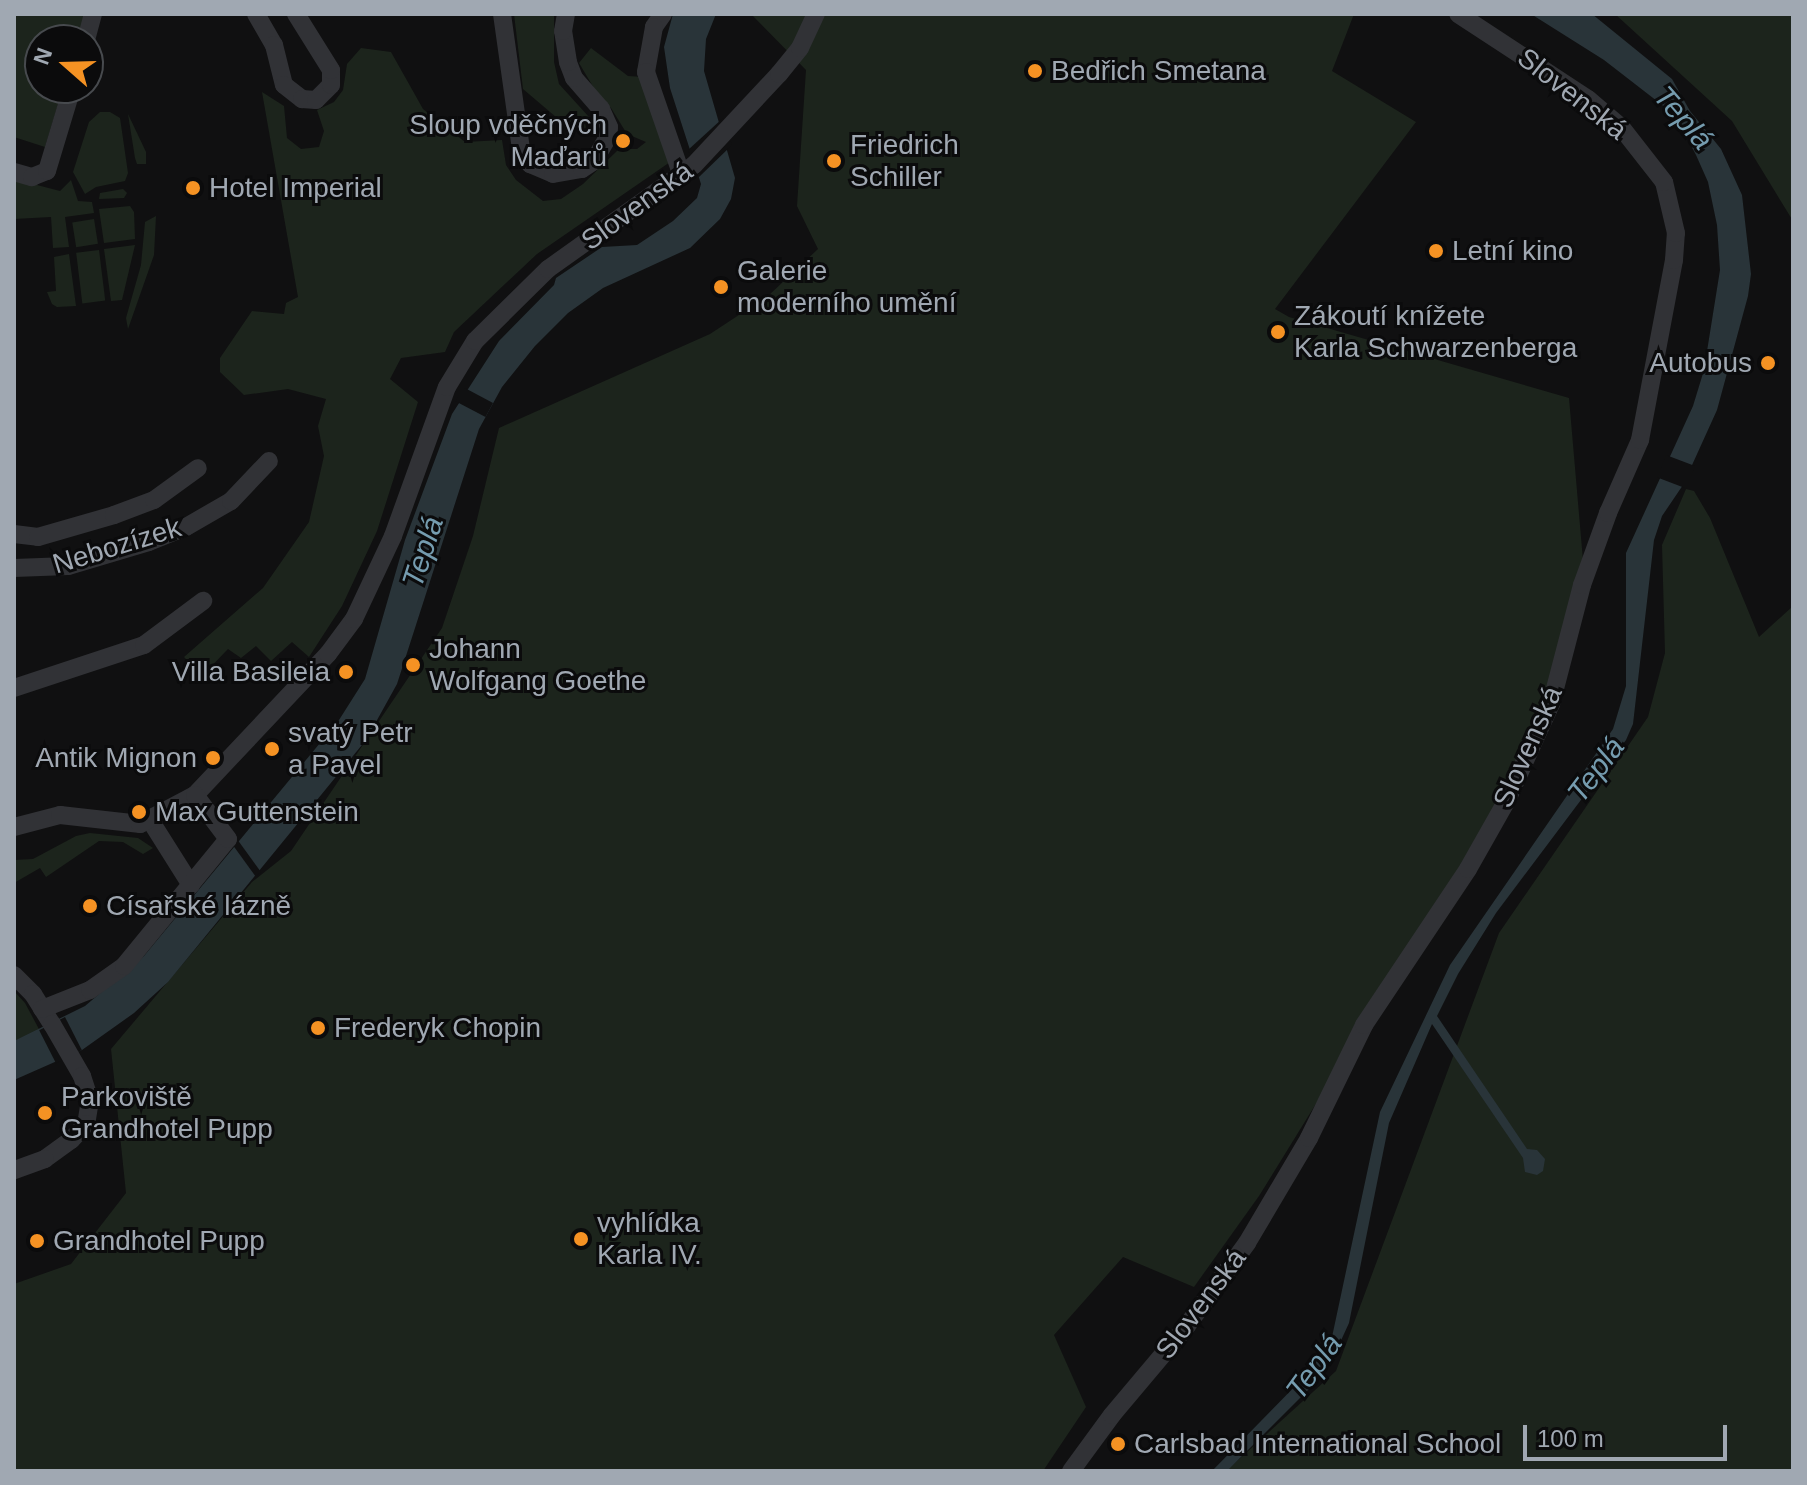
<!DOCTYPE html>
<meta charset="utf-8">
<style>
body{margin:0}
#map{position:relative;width:1807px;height:1485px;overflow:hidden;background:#101011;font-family:Helvetica,sans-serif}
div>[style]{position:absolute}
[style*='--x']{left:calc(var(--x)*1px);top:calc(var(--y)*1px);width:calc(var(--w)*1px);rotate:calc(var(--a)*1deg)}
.green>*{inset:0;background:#1c241c;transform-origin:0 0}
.water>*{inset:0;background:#293439}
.pier>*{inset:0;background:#101011;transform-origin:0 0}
.minor>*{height:18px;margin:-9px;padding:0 9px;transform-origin:9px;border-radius:9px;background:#313236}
.dots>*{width:22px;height:22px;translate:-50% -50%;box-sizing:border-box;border:4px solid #0b0b0c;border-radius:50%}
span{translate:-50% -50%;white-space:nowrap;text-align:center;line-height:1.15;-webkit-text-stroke:6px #0b0b0c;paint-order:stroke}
.poi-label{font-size:28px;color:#a0a8b2}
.left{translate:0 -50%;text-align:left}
.right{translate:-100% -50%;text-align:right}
.street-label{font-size:28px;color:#a0a8b2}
.water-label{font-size:30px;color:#759caf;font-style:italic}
.frame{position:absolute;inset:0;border:16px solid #a0a8b2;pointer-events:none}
.north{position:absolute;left:24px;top:24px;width:80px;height:80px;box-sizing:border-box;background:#0b0b0c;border:2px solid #474a4e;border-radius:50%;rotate:290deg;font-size:22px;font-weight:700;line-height:32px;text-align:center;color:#a0a8b2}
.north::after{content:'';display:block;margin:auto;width:28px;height:36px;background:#f59223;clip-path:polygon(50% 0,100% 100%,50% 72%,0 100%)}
.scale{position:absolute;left:1523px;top:1425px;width:204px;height:36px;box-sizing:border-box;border:4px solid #a0a8b2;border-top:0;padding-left:10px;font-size:24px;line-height:28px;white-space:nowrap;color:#a0a8b2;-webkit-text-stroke:6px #0b0b0c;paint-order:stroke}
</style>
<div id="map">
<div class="green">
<div style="clip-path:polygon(14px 14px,85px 14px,77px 40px,40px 40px,40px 88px,63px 88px,45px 147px,14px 137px)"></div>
<div style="clip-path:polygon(514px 14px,554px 16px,554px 62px,559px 84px,589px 117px,591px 128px,570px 129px,523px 89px)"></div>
<div style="clip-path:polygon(751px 14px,1354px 14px,1332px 71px,1416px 122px,1275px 309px,1289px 317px,1569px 398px,1584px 572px,1542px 737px,1259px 1196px,1194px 1287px,1123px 1257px,1054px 1335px,1086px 1407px,1043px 1471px,14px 1471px,14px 1284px,71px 1264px,126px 1193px,111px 1049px,252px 882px,291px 851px,442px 628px,473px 536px,499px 428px,710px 334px,768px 296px,818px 249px,797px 206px,806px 70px)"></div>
<div style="clip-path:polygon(1615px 14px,1793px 14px,1793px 221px,1732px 121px)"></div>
<div style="clip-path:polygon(361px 48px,391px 52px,423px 109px,465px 142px,502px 140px,506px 165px,516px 180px,543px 201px,561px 199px,583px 184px,619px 149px,637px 149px,646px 142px,627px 134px,611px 108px,598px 95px,579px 63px,591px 48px,628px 76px,644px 77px,673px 160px,537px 254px,454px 332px,445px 352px,401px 358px,390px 379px,418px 402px,377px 531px,342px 606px,309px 657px,292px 642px,271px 661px,256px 646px,241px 658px,228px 649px,202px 676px,184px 657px,263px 588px,309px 522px,324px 456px,318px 426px,326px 399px,288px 389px,244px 395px,220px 372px,220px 358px,252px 311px,284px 314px,286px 303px,298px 297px,262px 92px,284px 106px,287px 138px,301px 149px,319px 147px,324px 131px,317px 110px,334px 102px,343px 90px,347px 64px)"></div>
<div style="clip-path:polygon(100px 112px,110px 112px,120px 118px,128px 173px,125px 181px,96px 187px,85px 194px,73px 172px,89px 122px)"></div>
<div style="clip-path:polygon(128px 114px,146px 152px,146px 164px,137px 164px,135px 158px)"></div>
<div style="clip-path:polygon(14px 179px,60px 191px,71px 180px,78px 201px,92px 202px,94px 213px,65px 217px,69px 247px,53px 248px,51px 217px,14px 219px)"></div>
<div style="clip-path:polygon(123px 189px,127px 193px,124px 198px,99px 199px,100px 193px)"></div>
<div style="clip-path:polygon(130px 206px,134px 212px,135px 239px,104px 243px,99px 209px)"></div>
<div style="clip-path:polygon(156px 216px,154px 255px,128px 329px,126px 318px,141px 265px,145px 222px)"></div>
<div style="left:94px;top:219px;width:25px;height:22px;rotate:81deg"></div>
<div style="clip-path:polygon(135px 245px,122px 300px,111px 301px,104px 249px)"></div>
<div style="left:99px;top:250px;width:51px;height:23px;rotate:83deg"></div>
<div style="clip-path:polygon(69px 254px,76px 306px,57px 307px,52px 304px,47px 292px,56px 291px,54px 257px)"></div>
<div style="clip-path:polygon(1686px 489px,1694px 491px,1710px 518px,1759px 637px,1793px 606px,1793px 1471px,1226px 1471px,1336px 1371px,1499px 933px,1648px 717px,1665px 653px,1662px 545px)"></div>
<div style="clip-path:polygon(90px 833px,138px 838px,153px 848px,143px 854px,123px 842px,99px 841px,46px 877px,40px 868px,14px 883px,14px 860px,33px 859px,76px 836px)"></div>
<div style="clip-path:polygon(14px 991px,25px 1003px,40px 1031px,14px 1041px)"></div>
</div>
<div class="water">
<div style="clip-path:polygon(673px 14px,716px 14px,706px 39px,704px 71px,735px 178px,731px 199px,720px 219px,690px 248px,603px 288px,568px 313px,535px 346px,502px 387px,479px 429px,397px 684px,366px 740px,168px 982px,134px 1013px,82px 1050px,14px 1080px,14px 1041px,85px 1006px,144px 956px,339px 720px,365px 679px,405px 540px,452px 414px,499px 341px,554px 285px,556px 278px,602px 247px,637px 245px,673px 221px,697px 198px,701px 184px,670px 88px,664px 47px)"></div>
<div style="clip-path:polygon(1531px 14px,1592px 14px,1672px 79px,1690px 111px,1721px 149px,1742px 195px,1751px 274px,1748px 296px,1717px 410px,1683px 485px,1662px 516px,1654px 540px,1633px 724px,1626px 740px,1496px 913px,1458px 974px,1437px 1016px,1527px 1149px,1537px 1150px,1545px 1159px,1543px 1171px,1537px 1175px,1525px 1172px,1523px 1158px,1432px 1024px,1389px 1123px,1349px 1323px,1338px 1347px,1317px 1381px,1227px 1471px,1212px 1471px,1305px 1376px,1332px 1337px,1380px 1112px,1450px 965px,1613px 729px,1626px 686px,1626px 553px,1693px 406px,1704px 370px,1720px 270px,1717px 225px,1708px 182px,1696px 155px,1675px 115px,1604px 60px)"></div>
</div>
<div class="pier">
<div style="clip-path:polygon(723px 118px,732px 145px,698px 178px,688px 150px)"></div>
<div style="left:463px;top:387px;width:34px;height:16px;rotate:28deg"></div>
<div style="left:1666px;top:455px;width:31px;height:24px;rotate:21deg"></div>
<div style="left:237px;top:839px;width:41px;height:7px;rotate:54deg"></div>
<div style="left:65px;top:1017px;width:37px;height:29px;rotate:63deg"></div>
</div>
<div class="minor">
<div style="--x:256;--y:14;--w:36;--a:60"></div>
<div style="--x:274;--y:45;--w:41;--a:76"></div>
<div style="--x:284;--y:85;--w:23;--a:38"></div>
<div style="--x:302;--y:99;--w:14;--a:4"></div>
<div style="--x:316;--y:100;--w:21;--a:-45"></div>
<div style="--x:331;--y:85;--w:15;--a:-90"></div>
<div style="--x:331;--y:70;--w:66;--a:-122"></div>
<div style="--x:502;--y:14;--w:137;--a:82"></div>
<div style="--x:521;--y:150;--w:17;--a:57"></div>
<div style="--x:530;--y:164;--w:25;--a:23"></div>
<div style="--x:553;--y:174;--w:29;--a:-10"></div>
<div style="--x:582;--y:169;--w:14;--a:-34"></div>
<div style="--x:594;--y:161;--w:28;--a:-60"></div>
<div style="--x:608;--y:137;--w:10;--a:-84"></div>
<div style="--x:609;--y:127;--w:20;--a:-114"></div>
<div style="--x:601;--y:109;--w:41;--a:-131.1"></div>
<div style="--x:574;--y:78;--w:17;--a:-111"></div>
<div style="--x:568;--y:62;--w:31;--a:-99"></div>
<div style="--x:563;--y:31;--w:17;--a:-80"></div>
<div style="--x:663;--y:14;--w:16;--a:125"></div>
<div style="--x:654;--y:27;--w:46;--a:100.1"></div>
<div style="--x:646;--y:72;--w:110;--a:70.9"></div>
<div style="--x:86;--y:40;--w:27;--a:-75"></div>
<div style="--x:14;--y:172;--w:19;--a:16"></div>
<div style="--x:32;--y:177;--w:16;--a:-22"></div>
<div style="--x:47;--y:171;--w:87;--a:-73.2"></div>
<div style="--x:14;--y:534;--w:24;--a:7"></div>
<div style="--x:38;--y:537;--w:79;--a:-16.1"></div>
<div style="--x:114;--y:515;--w:43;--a:-20.6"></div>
<div style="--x:154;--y:500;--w:54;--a:-36"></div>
<div style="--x:14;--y:568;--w:54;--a:-2.1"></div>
<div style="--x:68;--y:566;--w:84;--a:-16.5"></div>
<div style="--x:149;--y:542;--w:40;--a:-22"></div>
<div style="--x:186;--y:527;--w:52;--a:-30"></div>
<div style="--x:231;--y:501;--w:55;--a:-46.5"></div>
<div style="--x:14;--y:688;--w:137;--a:-18.3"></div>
<div style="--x:144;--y:645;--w:74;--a:-36.7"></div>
<div style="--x:150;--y:820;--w:77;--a:57.8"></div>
<div style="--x:14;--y:827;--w:48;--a:-14.6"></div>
<div style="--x:60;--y:815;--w:81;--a:6.4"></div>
<div style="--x:140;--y:824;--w:62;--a:-27.8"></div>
<div style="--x:195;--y:795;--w:194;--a:-46.7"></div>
<div style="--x:328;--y:654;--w:44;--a:-53.4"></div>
<div style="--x:354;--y:619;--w:92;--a:-64.8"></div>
<div style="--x:393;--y:536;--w:158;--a:-70.1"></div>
<div style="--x:447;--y:387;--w:54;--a:-58.7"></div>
<div style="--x:475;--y:341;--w:103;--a:-44.6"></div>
<div style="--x:548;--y:269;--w:179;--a:-35.5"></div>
<div style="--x:694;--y:165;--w:125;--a:-47"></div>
<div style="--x:779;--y:74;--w:33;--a:-51"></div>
<div style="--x:800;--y:48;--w:38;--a:-65"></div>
<div style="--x:14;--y:975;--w:27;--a:45"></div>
<div style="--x:33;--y:994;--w:36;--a:58"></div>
<div style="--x:52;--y:1024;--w:60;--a:60"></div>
<div style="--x:82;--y:1076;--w:25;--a:72"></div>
<div style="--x:90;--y:1100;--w:24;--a:99"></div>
<div style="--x:86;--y:1124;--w:22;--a:133"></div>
<div style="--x:71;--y:1140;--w:32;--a:144"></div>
<div style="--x:45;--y:1159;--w:33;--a:160"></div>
<div style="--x:42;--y:1009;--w:52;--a:-21.6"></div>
<div style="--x:90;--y:990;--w:42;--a:-35.2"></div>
<div style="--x:124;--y:966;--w:164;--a:-50.7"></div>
<div style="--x:228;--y:839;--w:55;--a:-126.9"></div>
<div style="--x:1071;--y:1471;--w:69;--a:-53.8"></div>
<div style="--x:1112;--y:1415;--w:115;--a:-49.9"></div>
<div style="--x:1186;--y:1327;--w:104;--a:-54"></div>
<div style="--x:1247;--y:1243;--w:122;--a:-59.4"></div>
<div style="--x:1309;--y:1138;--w:126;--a:-64"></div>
<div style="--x:1364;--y:1025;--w:187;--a:-56.3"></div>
<div style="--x:1468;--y:869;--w:79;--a:-60.5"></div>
<div style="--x:1507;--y:800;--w:106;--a:-65.4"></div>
<div style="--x:1551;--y:704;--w:123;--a:-75.4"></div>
<div style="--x:1582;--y:585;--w:77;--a:-70.1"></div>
<div style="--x:1608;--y:513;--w:80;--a:-66.3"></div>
<div style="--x:1640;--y:440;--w:183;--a:-79.3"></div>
<div style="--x:1674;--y:260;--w:27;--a:-86"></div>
<div style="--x:1676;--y:233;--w:52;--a:-103.2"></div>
<div style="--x:1664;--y:182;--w:70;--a:-128"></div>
<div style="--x:1621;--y:127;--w:43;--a:-139.7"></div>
<div style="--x:1588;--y:99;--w:155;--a:-146.8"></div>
</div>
<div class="dots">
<div style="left:1035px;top:71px;background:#f59223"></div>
<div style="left:623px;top:141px;background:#f59223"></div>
<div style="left:834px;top:161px;background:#f59223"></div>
<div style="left:193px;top:188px;background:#f59223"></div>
<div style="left:1436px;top:251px;background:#f59223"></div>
<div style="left:721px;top:287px;background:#f59223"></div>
<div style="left:1278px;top:332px;background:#f59223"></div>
<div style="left:1768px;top:363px;background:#f59223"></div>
<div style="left:413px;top:665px;background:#f59223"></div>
<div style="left:346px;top:672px;background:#f59223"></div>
<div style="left:272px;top:749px;background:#f59223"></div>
<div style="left:213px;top:758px;background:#f59223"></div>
<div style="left:139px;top:812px;background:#f59223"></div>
<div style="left:90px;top:906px;background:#f59223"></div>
<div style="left:318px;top:1028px;background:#f59223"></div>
<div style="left:45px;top:1113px;background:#f59223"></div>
<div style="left:581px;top:1239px;background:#f59223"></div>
<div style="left:37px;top:1241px;background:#f59223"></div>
<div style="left:1118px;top:1444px;background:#f59223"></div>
</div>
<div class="poi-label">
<span class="left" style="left:1051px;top:71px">Bedřich Smetana</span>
<span class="right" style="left:607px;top:141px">Sloup vděčných<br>Maďarů</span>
<span class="left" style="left:850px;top:161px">Friedrich<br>Schiller</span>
<span class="left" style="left:209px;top:188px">Hotel Imperial</span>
<span class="left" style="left:1452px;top:251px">Letní kino</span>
<span class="left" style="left:737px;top:287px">Galerie<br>moderního umění</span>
<span class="left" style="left:1294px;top:332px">Zákoutí knížete<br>Karla Schwarzenberga</span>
<span class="right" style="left:1752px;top:363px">Autobus</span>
<span class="left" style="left:429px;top:665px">Johann<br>Wolfgang Goethe</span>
<span class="right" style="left:330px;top:672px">Villa Basileia</span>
<span class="left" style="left:288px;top:749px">svatý Petr<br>a Pavel</span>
<span class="right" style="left:197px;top:758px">Antik Mignon</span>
<span class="left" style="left:155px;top:812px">Max Guttenstein</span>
<span class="left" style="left:106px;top:906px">Císařské lázně</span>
<span class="left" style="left:334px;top:1028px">Frederyk Chopin</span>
<span class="left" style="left:61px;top:1113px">Parkoviště<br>Grandhotel Pupp</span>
<span class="left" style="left:597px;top:1239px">vyhlídka<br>Karla IV.</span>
<span class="left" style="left:53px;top:1241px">Grandhotel Pupp</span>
<span class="left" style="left:1134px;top:1444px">Carlsbad International School</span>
</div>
<div class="street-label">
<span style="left:1572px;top:94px;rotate:38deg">Slovenská</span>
<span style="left:637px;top:206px;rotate:-36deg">Slovenská</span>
<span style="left:117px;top:546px;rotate:-17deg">Nebozízek</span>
<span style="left:1528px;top:747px;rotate:-66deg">Slovenská</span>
<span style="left:1201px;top:1304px;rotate:-53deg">Slovenská</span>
</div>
<div class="water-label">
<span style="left:1683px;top:118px;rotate:49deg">Teplá</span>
<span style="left:423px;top:552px;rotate:-72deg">Teplá</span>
<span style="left:1596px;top:770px;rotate:-53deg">Teplá</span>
<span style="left:1314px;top:1367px;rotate:-54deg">Teplá</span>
</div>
<div class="frame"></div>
<div class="north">N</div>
<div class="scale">100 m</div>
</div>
